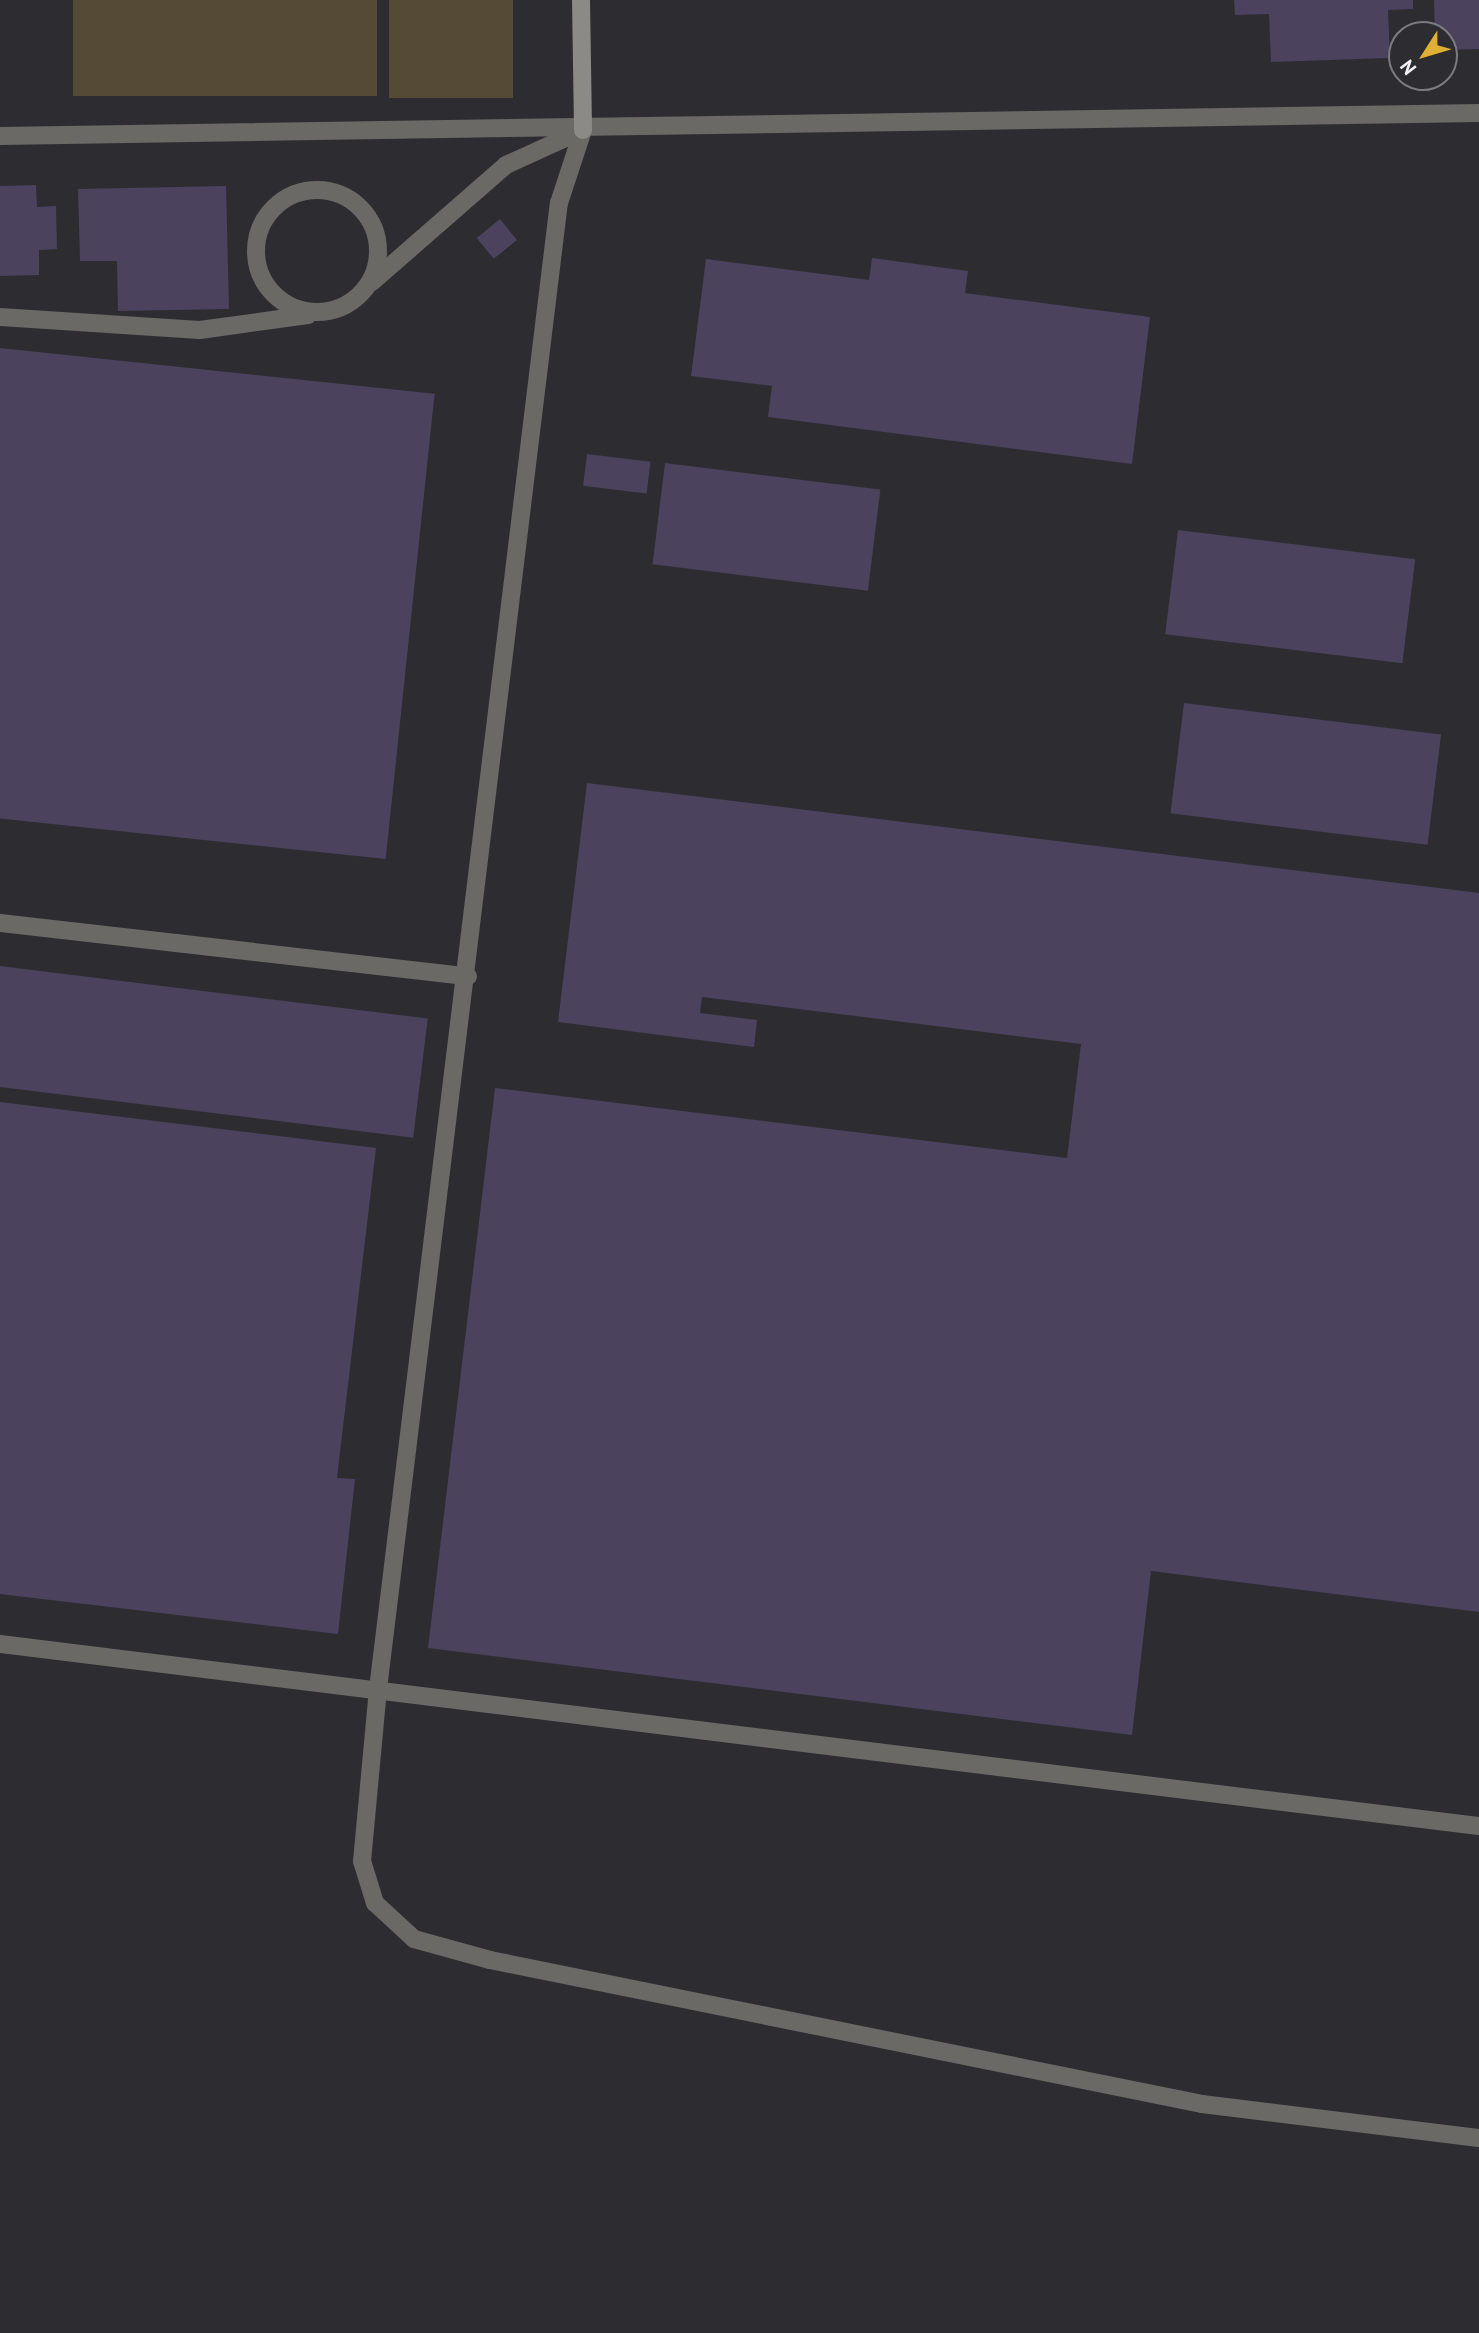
<!DOCTYPE html>
<style>
body{margin:0}
#map{position:relative;width:1479px;height:2333px;overflow:hidden;background:#2d2c31;font-family:"PT Sans",sans-serif}
div>[style]{position:absolute}
[style*='--x']{left:calc(var(--x)*1px);top:calc(var(--y)*1px);width:calc(var(--w)*1px);rotate:calc(var(--a)*1deg)}
.green>*{inset:0;background:#544a35;transform-origin:0 0}
.building>*{inset:0;background:#4b425e;transform-origin:0 0}
.lane>*{height:18px;margin:-9px;padding:0 9px;transform-origin:9px;border-radius:9px;background:#6a6966}
.lane>.ring{margin:-9px;padding:0;box-sizing:content-box;background:none;border:18px solid #6a6966;border-radius:50%}
.street>*{height:18px;margin:-9px;padding:0 9px;transform-origin:9px;border-radius:9px;background:#6a6966}
.secondary>*{height:18px;margin:-9px;padding:0 9px;transform-origin:9px;border-radius:9px;background:#8c8a86}
span{translate:-50% -50%;white-space:nowrap;text-align:center;line-height:1.15;-webkit-text-stroke:6px #2d2c31;paint-order:stroke}
.north{position:absolute;left:1388px;top:21px;width:70px;height:70px;box-sizing:border-box;background:#2d2c31;border:2px solid #7c7b7f;border-radius:50%;rotate:233deg;font-size:19px;font-weight:700;line-height:28px;text-align:center;color:#f2f1f4}
.north::after{content:'';display:block;margin:auto;width:24px;height:32px;background:#e0b034;clip-path:polygon(50% 0,100% 100%,50% 72%,0 100%)}
</style>
<div id="map">
<div class="green">
<div style="left:73px;top:0;width:304px;height:96px"></div>
<div style="left:389px;top:0;width:124px;height:98px"></div>
</div>
<div class="building">
<div style="clip-path:polygon(1234px 0,1413px 0,1413px 9px,1388px 10px,1390px 58px,1271px 62px,1269px 14px,1235px 15px)"></div>
<div style="clip-path:polygon(1434px 0,1479px 0,1479px 49px,1444px 50px,1444px 35px,1435px 35px)"></div>
<div style="clip-path:polygon(36px 185px,37px 207px,56px 206px,57px 249px,39px 250px,39px 275px,0 276px,0 186px)"></div>
<div style="clip-path:polygon(226px 186px,229px 309px,118px 311px,117px 261px,80px 261px,78px 189px)"></div>
<div style="left:500px;top:219px;width:27px;height:30px;rotate:51deg"></div>
<div style="clip-path:polygon(872px 258px,968px 271px,965px 293px,1150px 317px,1132px 464px,768px 417px,772px 386px,691px 376px,706px 259px,869px 280px)"></div>
<div style="left:0;top:348px;width:437px;height:468px;rotate:6deg"></div>
<div style="left:587px;top:454px;width:64px;height:32px;rotate:7deg"></div>
<div style="left:665px;top:463px;width:217px;height:102px;rotate:7deg"></div>
<div style="left:1178px;top:530px;width:239px;height:105px;rotate:7deg"></div>
<div style="left:1184px;top:703px;width:259px;height:111px;rotate:7deg"></div>
<div style="clip-path:polygon(587px 783px,1479px 893px,1479px 1612px,1151px 1571px,1132px 1735px,428px 1648px,495px 1088px,1067px 1158px,1081px 1044px,702px 997px,700px 1013px,757px 1020px,754px 1047px,558px 1022px)"></div>
<div style="left:0;top:966px;width:431px;height:120px;rotate:7deg"></div>
<div style="clip-path:polygon(0 1102px,376px 1148px,337px 1478px,355px 1479px,338px 1634px,0 1594px)"></div>
</div>
<div class="lane">
<div class="ring" style="left:256px;top:190px;width:104px;height:104px"></div>
<div style="--x:372;--y:282;--w:178;--a:-41.1"></div>
<div style="--x:506;--y:165;--w:85;--a:-24.4"></div>
<div style="--x:0;--y:317;--w:200;--a:3.7"></div>
<div style="--x:200;--y:330;--w:109;--a:-7.9"></div>
<div style="--x:378;--y:1689;--w:173;--a:95.3"></div>
<div style="--x:362;--y:1861;--w:44;--a:72.8"></div>
<div style="--x:375;--y:1903;--w:53;--a:42.7"></div>
<div style="--x:414;--y:1939;--w:79;--a:15.4"></div>
<div style="--x:490;--y:1960;--w:726;--a:11.43"></div>
<div style="--x:1202;--y:2104;--w:279;--a:7"></div>
</div>
<div class="street">
<div style="--x:0;--y:136;--w:1479;--a:-0.89"></div>
<div style="--x:0;--y:923;--w:471;--a:6.5"></div>
<div style="--x:0;--y:1644;--w:1490;--a:7.02"></div>
<div style="--x:378;--y:1689;--w:1497;--a:-83.06"></div>
<div style="--x:559;--y:203;--w:77;--a:-71.8"></div>
</div>
<div class="secondary">
<div style="--x:581;--y:0;--w:130;--a:89.1"></div>
</div>
<div class="north">N</div>
</div>
